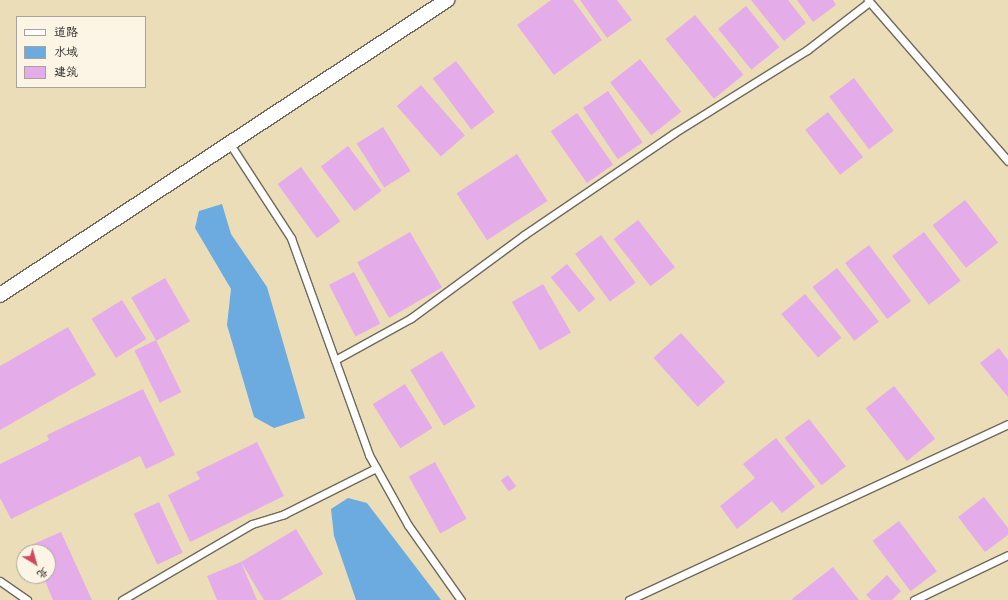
<!DOCTYPE html>
<meta charset="utf-8">
<style>
body{margin:0}
#map{position:relative;width:1008px;height:600px;overflow:hidden;background:#ecddb9;font-family:Sriracha,"LXGW WenKai TC",sans-serif}
div>[style]{position:absolute}
[style*='--x']{left:calc(var(--x)*1px);top:calc(var(--y)*1px);width:calc(var(--w)*1px);rotate:calc(var(--a)*1deg)}
.water>*{inset:0;background:#6babdf}
.building>*{inset:0;background:#e5acea;transform-origin:0 0}
.roads{filter:drop-shadow(1px 0 #6f695d) drop-shadow(-1px 0 #6f695d) drop-shadow(0 1px #6f695d) drop-shadow(0 -1px #6f695d)}
.service>*{height:7px;margin:-3.5px;padding:0 3.5px;transform-origin:3.5px;border-radius:3.5px;background:#fff}
.minor>*{height:14px;margin:-7px;padding:0 7px;transform-origin:7px;border-radius:7px;background:#fff}
span{translate:-50% -50%;white-space:nowrap;text-align:center;line-height:1.15;-webkit-text-stroke:4px #fcf5e5;paint-order:stroke}
.legend{position:absolute;left:16px;top:16px;width:130px;height:72px;box-sizing:border-box;background:#fcf5e5;border:1px solid #a8a49b;margin:0;padding:5px 7px;list-style:none;font-size:12px;color:#2b2b2b}
.legend li{display:flex;align-items:center;gap:8px;height:20px}
.legend b{width:20px;border:1px solid #a8a49b}
.north{position:absolute;left:16px;top:544px;width:40px;height:40px;box-sizing:border-box;background:#fcf5e5;border:1px solid #a8a49b;border-radius:50%;rotate:143deg;font-size:11px;font-weight:700;line-height:16px;text-align:center;color:#2b2b2b}
.north::after{content:'';display:block;margin:auto;width:14px;height:18px;background:#d1495b;clip-path:polygon(50% 0,100% 100%,50% 72%,0 100%)}
</style>
<div id="map">
<div class="water">
<div style="clip-path:polygon(222px 204px,231px 234px,267px 287px,305px 418px,274px 428px,254px 417px,227px 325px,231px 289px,195px 228px,199px 211px)"></div>
<div style="clip-path:polygon(348px 498px,367px 503px,441px 600px,356px 600px,334px 536px,331px 509px)"></div>
</div>
<div class="building">
<div style="clip-path:polygon(551px 0,573px 0,602px 40px,554px 75px,517px 25px)"></div>
<div style="clip-path:polygon(580px 0,617px 0,632px 20px,607px 38px)"></div>
<div style="clip-path:polygon(751px 0,788px 0,806px 23px,784px 41px)"></div>
<div style="clip-path:polygon(797px 0,833px 0,836px 5px,813px 22px)"></div>
<div style="left:746px;top:6px;width:53px;height:36px;rotate:51deg"></div>
<div style="left:695px;top:15px;width:77px;height:38px;rotate:51deg"></div>
<div style="left:640px;top:59px;width:67px;height:38px;rotate:52deg"></div>
<div style="left:456px;top:61px;width:64px;height:29px;rotate:53deg"></div>
<div style="left:854px;top:78px;width:66px;height:31px;rotate:53deg"></div>
<div style="left:421px;top:85px;width:67px;height:32px;rotate:49deg"></div>
<div style="left:608px;top:91px;width:62px;height:30px;rotate:56deg"></div>
<div style="left:828px;top:112px;width:57px;height:29px;rotate:52deg"></div>
<div style="left:577px;top:113px;width:63px;height:32px;rotate:55deg"></div>
<div style="left:383px;top:127px;width:52px;height:31px;rotate:58deg"></div>
<div style="left:348px;top:146px;width:56px;height:34px;rotate:53deg"></div>
<div style="left:517px;top:154px;width:56px;height:72px;rotate:57deg"></div>
<div style="left:301px;top:167px;width:67px;height:29px;rotate:54deg"></div>
<div style="left:965px;top:200px;width:54px;height:41px;rotate:52deg"></div>
<div style="left:638px;top:220px;width:60px;height:31px;rotate:52deg"></div>
<div style="left:410px;top:232px;width:64px;height:61px;rotate:60deg"></div>
<div style="left:924px;top:232px;width:61px;height:40px;rotate:53deg"></div>
<div style="left:601px;top:235px;width:59px;height:32px;rotate:54deg"></div>
<div style="left:869px;top:245px;width:70px;height:30px;rotate:53deg"></div>
<div style="left:567px;top:264px;width:45px;height:21px;rotate:51deg"></div>
<div style="left:837px;top:268px;width:68px;height:31px;rotate:52deg"></div>
<div style="left:354px;top:272px;width:58px;height:28px;rotate:63deg"></div>
<div style="left:165px;top:278px;width:50px;height:39px;rotate:60deg"></div>
<div style="left:543px;top:284px;width:56px;height:36px;rotate:60deg"></div>
<div style="left:805px;top:294px;width:57px;height:31px;rotate:50deg"></div>
<div style="left:122px;top:300px;width:46px;height:36px;rotate:58deg"></div>
<div style="clip-path:polygon(68px 327px,96px 375px,0 430px,0 366px)"></div>
<div style="left:681px;top:333px;width:66px;height:37px;rotate:48deg"></div>
<div style="left:156px;top:340px;width:58px;height:24px;rotate:64deg"></div>
<div style="clip-path:polygon(999px 348px,1008px 360px,1008px 397px,980px 363px)"></div>
<div style="left:442px;top:351px;width:65px;height:37px;rotate:59deg"></div>
<div style="left:405px;top:384px;width:52px;height:38px;rotate:58deg"></div>
<div style="left:894px;top:386px;width:67px;height:36px;rotate:52deg"></div>
<div style="clip-path:polygon(143px 389px,175px 455px,146px 469px,140px 456px,11px 519px,0 498px,0 464px,49px 440px,47px 435px)"></div>
<div style="left:809px;top:419px;width:60px;height:31px;rotate:52deg"></div>
<div style="clip-path:polygon(776px 438px,815px 487px,782px 513px,772px 501px,737px 529px,720px 506px,755px 478px,743px 464px)"></div>
<div style="clip-path:polygon(257px 442px,284px 496px,190px 542px,168px 495px,200px 479px,196px 472px)"></div>
<div style="left:435px;top:462px;width:65px;height:30px;rotate:61deg"></div>
<div style="left:508px;top:475px;width:14px;height:9px;rotate:54deg"></div>
<div style="clip-path:polygon(984px 497px,1008px 528px,1008px 535px,985px 552px,958px 517px)"></div>
<div style="left:159px;top:502px;width:56px;height:28px;rotate:65deg"></div>
<div style="left:899px;top:521px;width:63px;height:33px;rotate:53deg"></div>
<div style="clip-path:polygon(296px 529px,323px 574px,280px 600px,264px 600px,241px 562px,257px 600px,217px 600px,207px 576px,241px 562px)"></div>
<div style="clip-path:polygon(61px 532px,92px 600px,53px 600px,43px 576px,48px 576px,48px 552px,32px 552px,29px 546px)"></div>
<div style="clip-path:polygon(833px 567px,859px 600px,793px 600px,792px 599px)"></div>
<div style="clip-path:polygon(887px 575px,901px 591px,892px 600px,871px 600px,866px 595px)"></div>
</div>
<div class="roads">
<div class="service">
<div style="--x:868;--y:0;--w:213;--a:49"></div>
<div style="--x:230;--y:144;--w:112;--a:57"></div>
<div style="--x:291;--y:238;--w:231;--a:70.2"></div>
<div style="--x:369;--y:455;--w:80;--a:60.9"></div>
<div style="--x:408;--y:525;--w:92;--a:54.8"></div>
<div style="--x:335;--y:360;--w:87;--a:-28.9"></div>
<div style="--x:411;--y:318;--w:140;--a:-36.3"></div>
<div style="--x:524;--y:235;--w:181;--a:-34.2"></div>
<div style="--x:674;--y:133;--w:157;--a:-32"></div>
<div style="--x:807;--y:50;--w:78;--a:-37.7"></div>
<div style="--x:0;--y:581;--w:33;--a:35"></div>
<div style="--x:122;--y:600;--w:151;--a:-30.3"></div>
<div style="--x:252;--y:524;--w:34;--a:-17"></div>
<div style="--x:284;--y:514;--w:103;--a:-26.6"></div>
<div style="--x:629;--y:600;--w:418;--a:-24.9"></div>
<div style="--x:914;--y:600;--w:104;--a:-25.6"></div>
</div>
<div class="minor">
<div style="--x:0;--y:295;--w:536;--a:-33.42"></div>
</div>
</div>
<ul class="legend">
<li><b style="height:5px;background:#fff"></b>道路</li>
<li><b style="height:11px;background:#6babdf"></b>水域</li>
<li><b style="height:11px;background:#e5acea"></b>建筑</li>
</ul>
<div class="north">北</div>
</div>
